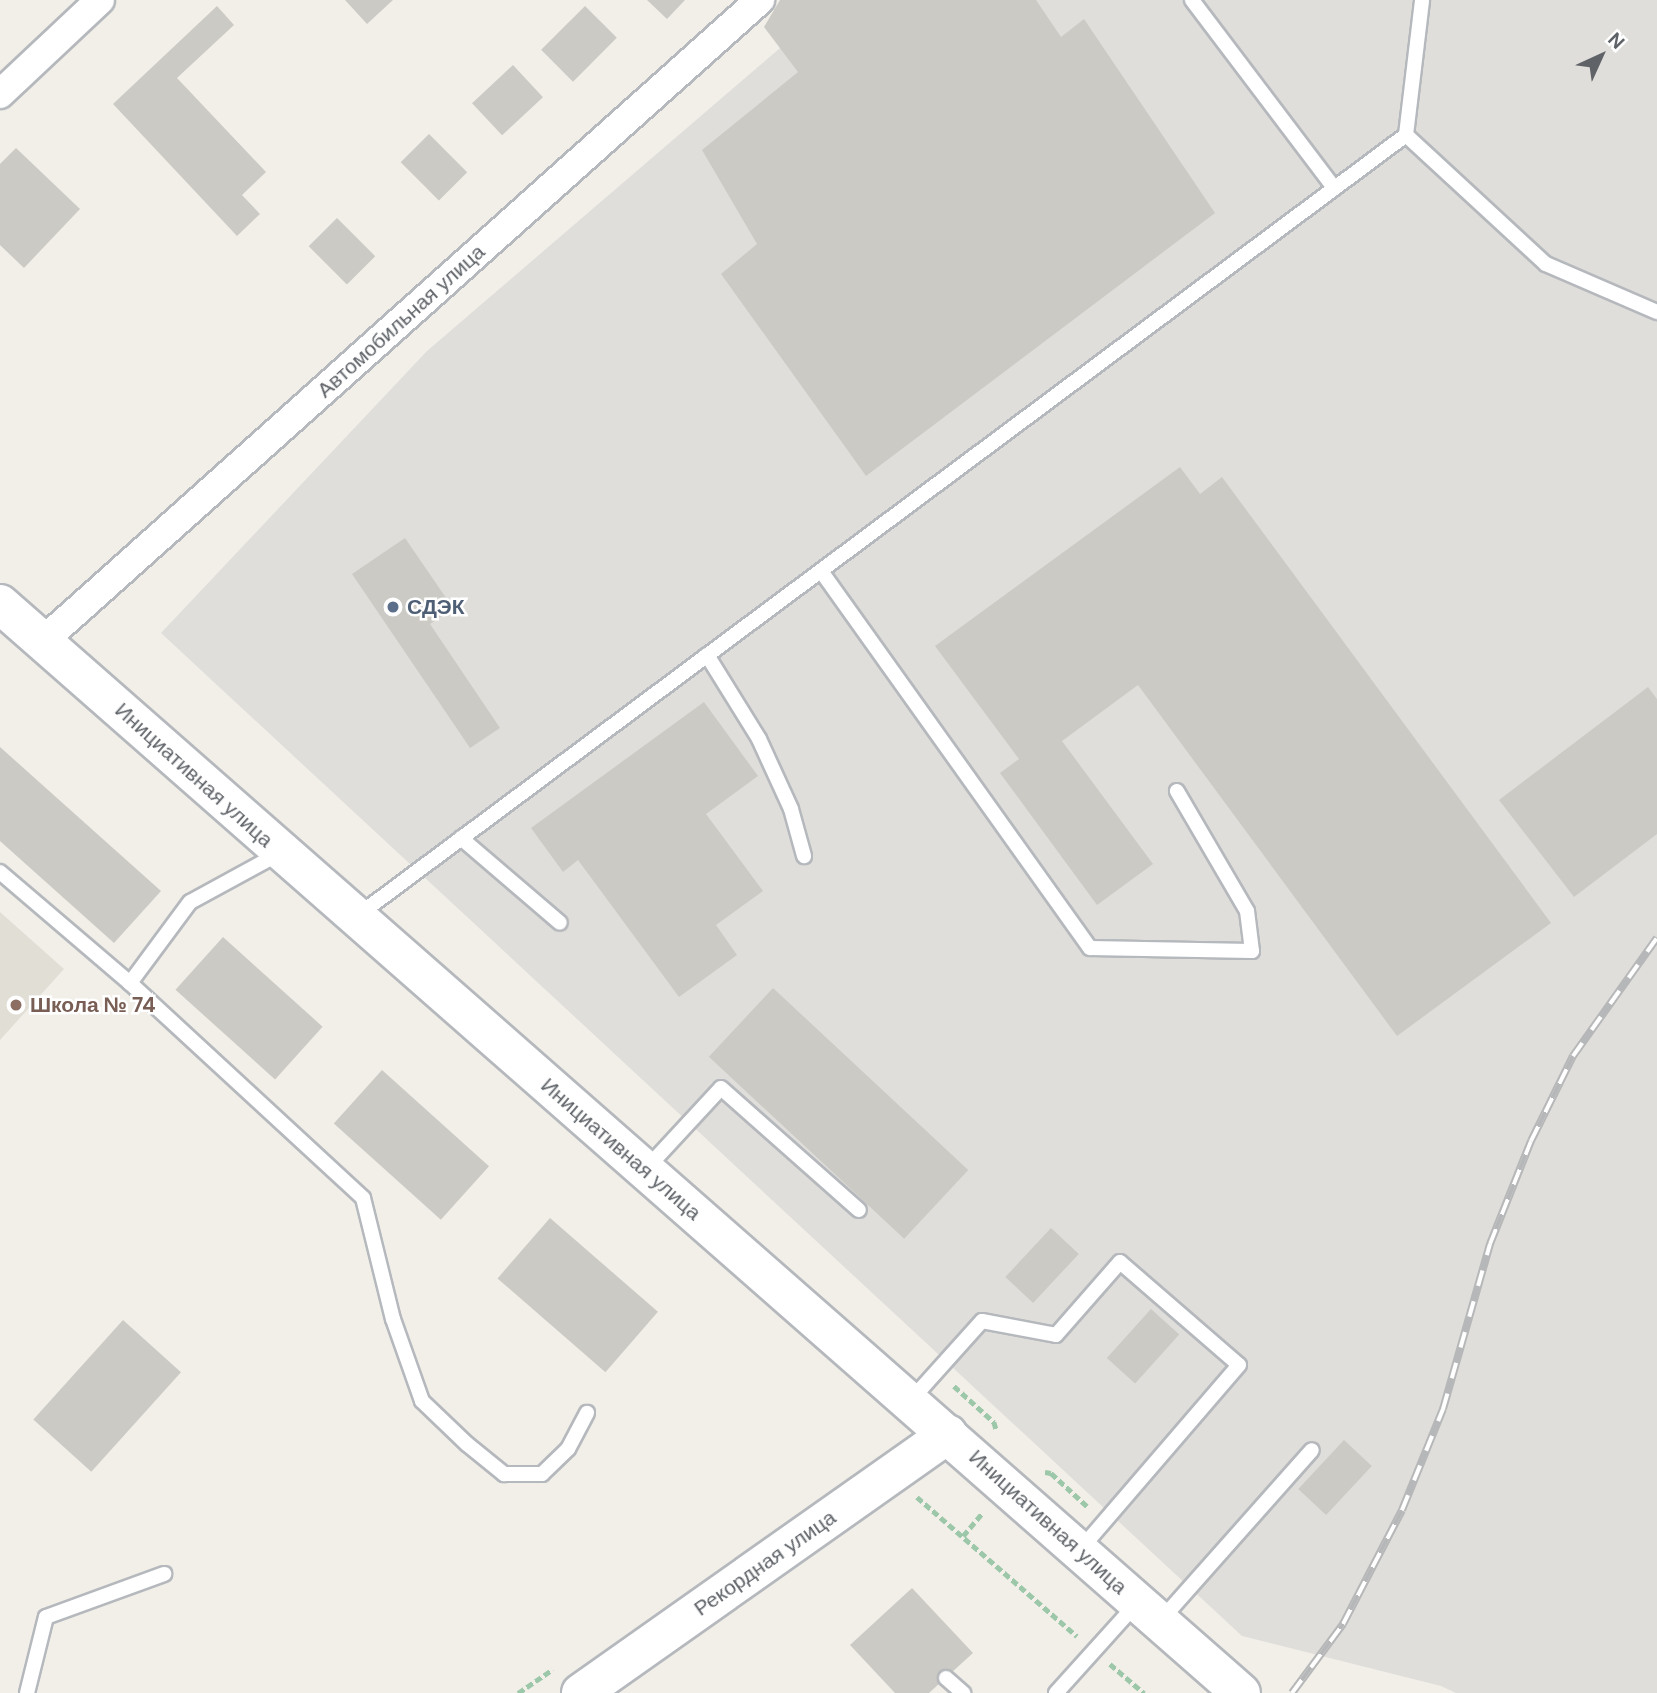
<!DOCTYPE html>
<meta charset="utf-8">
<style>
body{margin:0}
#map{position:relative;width:1657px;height:1693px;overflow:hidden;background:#f1efe8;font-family:"DM Sans",sans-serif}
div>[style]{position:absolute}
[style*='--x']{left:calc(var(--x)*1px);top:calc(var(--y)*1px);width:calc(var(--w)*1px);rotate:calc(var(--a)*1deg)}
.industrial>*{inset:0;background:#e0deda}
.education>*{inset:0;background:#e1ded6}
.building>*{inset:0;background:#cccac5;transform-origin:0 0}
.path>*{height:4.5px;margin-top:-2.25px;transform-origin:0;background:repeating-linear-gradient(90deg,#9cc7a9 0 7px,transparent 0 10.5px)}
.roads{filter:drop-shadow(2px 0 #b5b8bc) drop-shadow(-2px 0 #b5b8bc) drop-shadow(0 2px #b5b8bc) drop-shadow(0 -2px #b5b8bc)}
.service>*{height:14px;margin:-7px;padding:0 7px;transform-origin:7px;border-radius:7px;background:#fff}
.minor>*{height:28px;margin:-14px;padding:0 14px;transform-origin:14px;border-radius:14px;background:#fff}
.secondary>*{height:38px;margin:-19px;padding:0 19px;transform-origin:19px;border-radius:19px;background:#fff}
.rail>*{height:8px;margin-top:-4px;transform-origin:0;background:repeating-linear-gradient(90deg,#fff 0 16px,#b6b7b8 0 32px);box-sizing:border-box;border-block:2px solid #b6b7b8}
.dots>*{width:19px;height:19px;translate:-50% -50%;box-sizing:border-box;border:4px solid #fff;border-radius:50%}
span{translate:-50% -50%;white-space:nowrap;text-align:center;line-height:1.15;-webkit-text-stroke:5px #fff;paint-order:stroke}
.street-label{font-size:21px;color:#5f6368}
.service-label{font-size:21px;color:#4e5e75;font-weight:700}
.left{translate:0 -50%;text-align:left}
.education-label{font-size:21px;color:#785e54;font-weight:700}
.north{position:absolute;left:1566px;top:21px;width:70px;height:70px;-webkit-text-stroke:5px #fff;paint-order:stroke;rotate:45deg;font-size:19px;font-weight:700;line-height:28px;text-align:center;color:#5f6368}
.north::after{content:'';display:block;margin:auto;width:24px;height:32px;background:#5f6368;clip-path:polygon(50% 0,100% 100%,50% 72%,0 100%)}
</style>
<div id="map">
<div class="industrial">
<div style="clip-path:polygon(836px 0,1657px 0,1657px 1693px,1456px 1693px,1441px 1686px,1242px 1636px,161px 633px,427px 351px)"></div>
</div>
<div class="education">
<div style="clip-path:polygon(0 912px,64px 969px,0 1040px)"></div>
</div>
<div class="building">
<div style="clip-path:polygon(345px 0,393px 0,367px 24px)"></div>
<div style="clip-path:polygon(647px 0,685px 0,667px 19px)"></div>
<div style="clip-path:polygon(780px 0,1036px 0,1061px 37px,1084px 19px,1215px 213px,866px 476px,721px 274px,757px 244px,702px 150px,798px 72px,764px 27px)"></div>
<div style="clip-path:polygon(217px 6px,234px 25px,177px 78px,266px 172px,242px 195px,260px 214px,237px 236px,113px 104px)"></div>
<div style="left:585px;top:6px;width:45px;height:62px;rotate:45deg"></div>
<div style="left:513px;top:65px;width:44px;height:56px;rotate:47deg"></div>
<div style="left:429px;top:134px;width:54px;height:40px;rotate:45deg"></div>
<div style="clip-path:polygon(16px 148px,80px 209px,24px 268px,0 245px,0 164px)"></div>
<div style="left:337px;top:218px;width:54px;height:40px;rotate:45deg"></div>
<div style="clip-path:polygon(1180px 467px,1200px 494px,1222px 477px,1551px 923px,1397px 1036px,1138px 685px,1062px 741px,1153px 864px,1097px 905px,1000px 773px,1019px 759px,935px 646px)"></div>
<div style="clip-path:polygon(405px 538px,453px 608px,430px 624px,500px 728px,470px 748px,352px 574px)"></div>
<div style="clip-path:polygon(1648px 687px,1657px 699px,1657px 834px,1574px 897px,1499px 800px)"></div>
<div style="clip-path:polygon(704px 702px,758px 776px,706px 814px,763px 891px,716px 925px,737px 955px,679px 997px,578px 860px,563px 872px,531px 828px)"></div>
<div style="clip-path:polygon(0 747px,161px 891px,114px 943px,0 841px)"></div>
<div style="left:223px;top:937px;width:134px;height:71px;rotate:42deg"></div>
<div style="left:773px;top:988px;width:267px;height:94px;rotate:43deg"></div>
<div style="left:382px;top:1070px;width:144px;height:72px;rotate:42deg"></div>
<div style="left:550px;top:1218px;width:143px;height:80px;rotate:41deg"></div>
<div style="left:1051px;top:1228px;width:38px;height:67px;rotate:43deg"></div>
<div style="left:1151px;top:1309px;width:38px;height:66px;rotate:42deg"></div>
<div style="left:123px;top:1320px;width:78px;height:134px;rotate:42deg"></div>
<div style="left:1344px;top:1440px;width:38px;height:67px;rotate:43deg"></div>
<div style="clip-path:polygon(912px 1588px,973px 1653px,929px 1693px,895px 1693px,850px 1645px)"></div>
</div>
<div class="path">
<div style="--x:954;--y:1386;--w:54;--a:42"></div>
<div style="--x:994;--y:1422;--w:10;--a:73"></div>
<div style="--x:1045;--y:1472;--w:6;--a:9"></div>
<div style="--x:1051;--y:1473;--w:49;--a:42.5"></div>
<div style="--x:917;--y:1497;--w:212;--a:41"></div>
<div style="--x:963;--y:1536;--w:30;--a:-50"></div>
<div style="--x:1110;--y:1664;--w:45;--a:40.5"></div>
<div style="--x:518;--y:1693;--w:42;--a:-34.4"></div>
</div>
<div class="roads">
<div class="service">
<div style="--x:1192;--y:0;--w:236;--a:52.9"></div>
<div style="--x:1406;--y:135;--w:190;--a:42.7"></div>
<div style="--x:1546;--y:264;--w:121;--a:23.4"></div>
<div style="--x:821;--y:571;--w:463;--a:54.5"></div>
<div style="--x:1090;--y:948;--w:162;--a:1.1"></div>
<div style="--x:1252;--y:951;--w:40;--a:-97.1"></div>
<div style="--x:1247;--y:911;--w:139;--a:-120.3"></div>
<div style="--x:707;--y:655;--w:99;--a:58.2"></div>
<div style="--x:759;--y:739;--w:77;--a:65.4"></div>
<div style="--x:791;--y:809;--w:49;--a:74.5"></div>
<div style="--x:461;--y:838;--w:130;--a:40.6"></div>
<div style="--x:280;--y:853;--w:102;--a:151.4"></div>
<div style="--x:190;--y:902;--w:101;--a:126.5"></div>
<div style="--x:130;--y:983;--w:317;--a:42.7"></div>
<div style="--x:363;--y:1198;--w:125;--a:76.1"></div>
<div style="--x:393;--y:1319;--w:87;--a:70.5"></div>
<div style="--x:422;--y:1401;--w:62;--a:43.7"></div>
<div style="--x:467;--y:1444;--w:48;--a:39"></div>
<div style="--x:504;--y:1474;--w:38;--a:0"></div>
<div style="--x:542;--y:1474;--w:36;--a:-44"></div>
<div style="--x:568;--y:1449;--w:41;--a:-62.2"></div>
<div style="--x:0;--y:872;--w:171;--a:40.5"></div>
<div style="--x:357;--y:916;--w:1308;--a:-36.67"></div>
<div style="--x:1406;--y:135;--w:136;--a:-83.2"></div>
<div style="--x:646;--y:1169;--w:110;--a:-47.2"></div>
<div style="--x:721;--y:1088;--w:184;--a:41.5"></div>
<div style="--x:911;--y:1400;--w:106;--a:-48.1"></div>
<div style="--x:982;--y:1321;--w:75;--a:10.7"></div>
<div style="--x:1056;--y:1335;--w:97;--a:-48.8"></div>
<div style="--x:1120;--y:1262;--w:157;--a:40.9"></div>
<div style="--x:1239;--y:1365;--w:243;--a:130.7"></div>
<div style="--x:1161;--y:1620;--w:227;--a:-48.4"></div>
<div style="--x:946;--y:1678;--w:23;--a:41"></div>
<div style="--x:27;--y:1693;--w:78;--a:-76"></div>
<div style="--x:46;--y:1617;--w:126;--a:-20"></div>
<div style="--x:1056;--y:1693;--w:121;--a:-48"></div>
</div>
<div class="minor">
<div style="--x:0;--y:94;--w:137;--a:-43.2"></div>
<div style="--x:43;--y:641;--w:962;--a:-41.8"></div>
</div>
<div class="secondary">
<div style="--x:0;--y:604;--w:1651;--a:41.27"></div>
<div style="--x:581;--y:1693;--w:449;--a:-35.2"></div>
</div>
</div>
<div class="rail">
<div style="--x:1292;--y:1693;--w:86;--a:-53.5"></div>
<div style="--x:1343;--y:1624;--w:128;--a:-62.6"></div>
<div style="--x:1402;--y:1510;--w:109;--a:-67.9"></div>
<div style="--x:1443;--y:1409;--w:172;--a:-74.1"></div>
<div style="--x:1490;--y:1244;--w:111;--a:-68.3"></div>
<div style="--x:1531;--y:1141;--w:95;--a:-63.7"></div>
<div style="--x:1573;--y:1056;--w:145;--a:-54.6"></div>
</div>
<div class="dots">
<div style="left:393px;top:607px;background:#5c6f8a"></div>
<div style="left:16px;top:1005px;background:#8d6e63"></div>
</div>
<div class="street-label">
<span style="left:401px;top:321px;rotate:-42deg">Автомобильная улица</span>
<span style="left:194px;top:775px;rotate:42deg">Инициативная улица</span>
<span style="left:621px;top:1149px;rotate:41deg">Инициативная улица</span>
<span style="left:1048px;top:1522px;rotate:42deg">Инициативная улица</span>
<span style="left:765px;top:1563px;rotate:-35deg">Рекордная улица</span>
</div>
<div class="service-label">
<span class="left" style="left:407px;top:607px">СДЭК</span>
</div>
<div class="education-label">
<span class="left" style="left:30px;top:1005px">Школа № 74</span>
</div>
<div class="north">N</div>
</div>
